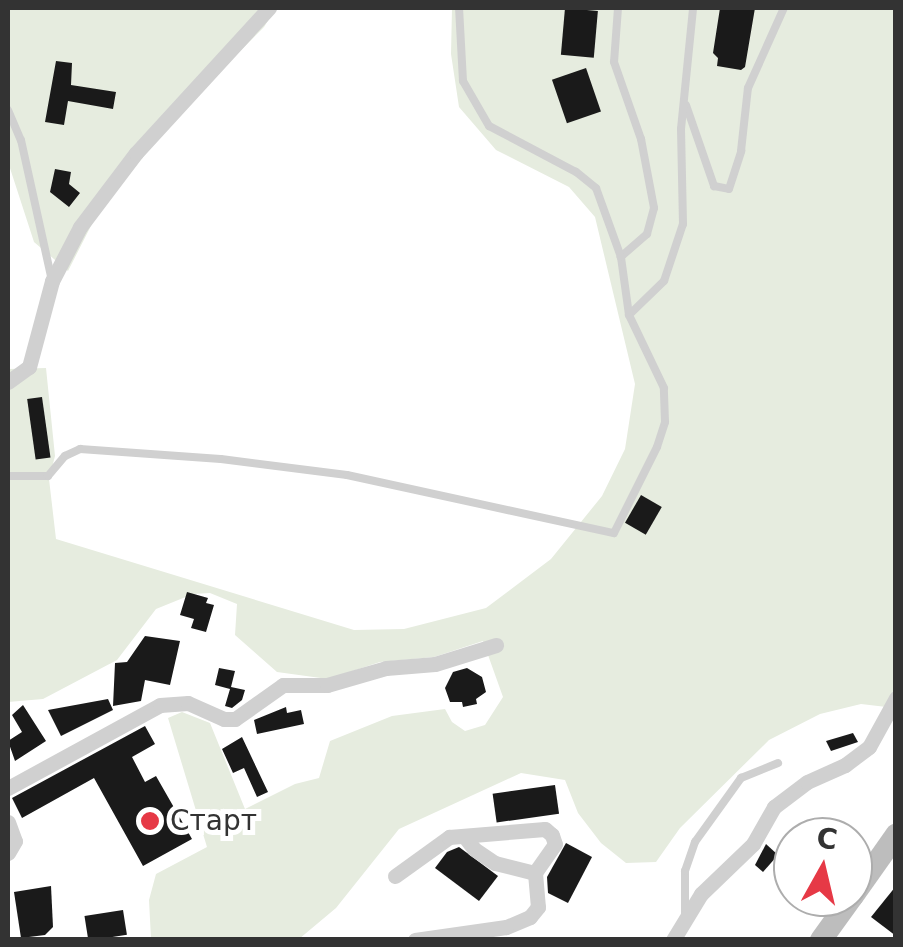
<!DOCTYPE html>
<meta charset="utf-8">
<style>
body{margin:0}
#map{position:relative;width:903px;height:947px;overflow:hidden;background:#fff;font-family:"DejaVu Sans",sans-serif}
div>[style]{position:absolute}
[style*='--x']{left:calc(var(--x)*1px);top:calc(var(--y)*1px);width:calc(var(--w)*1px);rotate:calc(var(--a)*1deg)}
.green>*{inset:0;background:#e6ecdf}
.building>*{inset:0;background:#1a1a1a;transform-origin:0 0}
.lane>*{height:8px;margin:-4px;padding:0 4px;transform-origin:4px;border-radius:4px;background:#d0d0d0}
.street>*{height:15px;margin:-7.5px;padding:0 7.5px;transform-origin:7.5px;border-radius:7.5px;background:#d0d0d0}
.secondary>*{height:22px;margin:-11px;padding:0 11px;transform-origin:11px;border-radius:11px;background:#bdbdbd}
.dots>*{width:28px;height:28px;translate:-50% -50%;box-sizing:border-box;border:5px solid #fff;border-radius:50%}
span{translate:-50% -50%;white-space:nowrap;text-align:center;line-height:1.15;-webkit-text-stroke:10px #fff;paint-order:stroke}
.poi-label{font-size:28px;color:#333}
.left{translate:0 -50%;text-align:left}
.frame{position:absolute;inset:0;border:10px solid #333;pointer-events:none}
.north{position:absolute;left:773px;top:817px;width:100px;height:100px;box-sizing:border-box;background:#fff;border:2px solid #adadad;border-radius:50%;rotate:8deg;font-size:28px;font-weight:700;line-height:40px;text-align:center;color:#333}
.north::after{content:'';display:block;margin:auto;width:35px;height:45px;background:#e63946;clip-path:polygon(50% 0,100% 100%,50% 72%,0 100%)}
</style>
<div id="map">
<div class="green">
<div style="clip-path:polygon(8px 8px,276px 8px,264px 27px,175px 117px,96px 216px,68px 271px,34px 242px,8px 162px)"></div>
<div style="clip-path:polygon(452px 8px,895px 8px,895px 708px,861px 704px,820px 714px,769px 740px,680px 828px,656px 862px,626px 863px,601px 843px,578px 813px,565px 780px,521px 773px,399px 829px,336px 908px,299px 939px,151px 939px,149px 900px,156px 874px,207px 847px,168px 718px,182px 712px,210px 723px,245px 809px,295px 784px,319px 778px,330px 741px,392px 716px,445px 709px,452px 722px,465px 731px,485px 725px,503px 697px,483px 641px,434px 657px,380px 662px,328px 679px,277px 672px,235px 635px,237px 604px,210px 593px,193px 594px,156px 609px,117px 660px,43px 699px,8px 702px,8px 369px,46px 368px,55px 456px,49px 479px,56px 539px,354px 630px,404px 629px,486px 608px,551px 559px,602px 496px,625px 449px,635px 384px,595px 217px,569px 187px,496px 150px,459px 107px,451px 54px)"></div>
</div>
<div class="building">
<div style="left:565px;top:8px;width:33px;height:47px;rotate:5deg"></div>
<div style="clip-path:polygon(720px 8px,755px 8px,745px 67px,741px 70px,717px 66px,718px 58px,713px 53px)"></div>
<div style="clip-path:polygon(56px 61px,72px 63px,71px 85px,116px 92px,113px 109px,68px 101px,64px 125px,45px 122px)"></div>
<div style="left:586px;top:68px;width:46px;height:36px;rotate:71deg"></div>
<div style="clip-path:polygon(55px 169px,71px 172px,69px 184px,80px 193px,69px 207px,50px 192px)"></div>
<div style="left:42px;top:397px;width:61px;height:15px;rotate:82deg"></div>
<div style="left:641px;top:495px;width:24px;height:32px;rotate:30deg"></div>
<div style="clip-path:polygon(187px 592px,208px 598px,206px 603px,214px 605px,206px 632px,191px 628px,194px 619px,180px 615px)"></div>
<div style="clip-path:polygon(145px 636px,180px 641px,170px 685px,145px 680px,141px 701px,113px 706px,115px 663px,127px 662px)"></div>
<div style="clip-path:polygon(219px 668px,235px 671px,231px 687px,245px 690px,242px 700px,232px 708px,225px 706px,230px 689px,215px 685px)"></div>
<div style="clip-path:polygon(467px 668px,482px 677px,486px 692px,476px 699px,477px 704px,463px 707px,462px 702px,450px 702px,445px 688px,453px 672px)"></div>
<div style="clip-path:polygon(108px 699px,113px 710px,61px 736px,48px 710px)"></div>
<div style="clip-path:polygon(23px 705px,46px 741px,15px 761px,8px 741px,22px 732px,12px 715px)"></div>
<div style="clip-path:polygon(286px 707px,287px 713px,301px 710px,304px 724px,257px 734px,254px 720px)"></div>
<div style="clip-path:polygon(145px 726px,155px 744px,132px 757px,145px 782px,156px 776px,192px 839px,143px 866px,94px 778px,22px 818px,12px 798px)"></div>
<div style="clip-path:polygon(853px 733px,858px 742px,831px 751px,826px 741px)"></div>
<div style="clip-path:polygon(242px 737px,268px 792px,257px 797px,244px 768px,233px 773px,222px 749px)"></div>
<div style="left:555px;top:785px;width:29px;height:63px;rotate:82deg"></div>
<div style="clip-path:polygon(566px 843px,592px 857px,568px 903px,548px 893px,547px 877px)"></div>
<div style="clip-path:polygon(766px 844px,778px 855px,763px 872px,755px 865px)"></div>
<div style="clip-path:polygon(459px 847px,498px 876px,479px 901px,435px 868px,447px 852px)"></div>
<div style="clip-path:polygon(51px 886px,53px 927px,45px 935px,21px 938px,14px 892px)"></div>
<div style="clip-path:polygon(896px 886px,896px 936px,871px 917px)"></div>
<div style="left:123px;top:910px;width:25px;height:39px;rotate:81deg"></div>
</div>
<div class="lane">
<div style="--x:618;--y:8;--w:54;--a:94.2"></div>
<div style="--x:614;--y:62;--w:82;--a:70.7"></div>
<div style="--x:641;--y:139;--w:70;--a:79.3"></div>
<div style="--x:654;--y:208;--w:27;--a:105"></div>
<div style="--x:647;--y:234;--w:35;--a:139"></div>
<div style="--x:686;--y:105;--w:86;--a:70.9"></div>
<div style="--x:714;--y:186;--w:15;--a:11"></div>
<div style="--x:729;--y:189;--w:40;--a:-72"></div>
<div style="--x:741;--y:151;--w:63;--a:-83.7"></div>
<div style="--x:748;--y:88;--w:88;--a:-65.8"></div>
<div style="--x:8;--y:110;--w:33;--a:67"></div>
<div style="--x:21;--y:140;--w:139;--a:77.6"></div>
<div style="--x:629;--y:315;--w:49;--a:-44.2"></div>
<div style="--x:664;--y:281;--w:60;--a:-71.6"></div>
<div style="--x:683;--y:224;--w:95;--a:-91.2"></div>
<div style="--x:681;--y:129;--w:122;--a:-84.3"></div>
<div style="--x:8;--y:476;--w:40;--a:0"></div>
<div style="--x:48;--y:476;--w:26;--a:-50"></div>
<div style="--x:65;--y:456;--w:17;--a:-25"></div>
<div style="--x:80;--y:449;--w:141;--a:4.1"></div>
<div style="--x:221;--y:459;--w:127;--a:7.2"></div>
<div style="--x:347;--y:475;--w:273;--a:12.3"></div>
<div style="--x:614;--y:533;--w:96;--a:-63.4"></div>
<div style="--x:657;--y:447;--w:26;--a:-72"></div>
<div style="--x:665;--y:422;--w:34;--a:-92"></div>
<div style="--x:664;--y:388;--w:81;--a:-115.6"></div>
<div style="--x:629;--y:315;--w:59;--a:-97.9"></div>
<div style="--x:621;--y:257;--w:73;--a:-109.9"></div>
<div style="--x:596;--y:188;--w:26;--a:-141"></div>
<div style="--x:576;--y:172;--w:98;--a:-152.1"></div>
<div style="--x:489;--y:126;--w:52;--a:-120"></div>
<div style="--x:463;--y:81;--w:73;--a:-93.1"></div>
<div style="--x:685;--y:913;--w:42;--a:-90"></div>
<div style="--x:685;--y:871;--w:31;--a:-71"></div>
<div style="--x:695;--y:842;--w:79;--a:-54.3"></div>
<div style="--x:741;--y:778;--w:40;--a:-22"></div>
</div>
<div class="street">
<div style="--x:8;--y:382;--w:26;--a:-36"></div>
<div style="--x:29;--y:367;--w:89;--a:-75"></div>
<div style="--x:52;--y:281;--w:61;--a:-62.6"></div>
<div style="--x:80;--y:227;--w:93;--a:-52.9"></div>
<div style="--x:136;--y:153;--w:197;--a:-47.5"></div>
<div style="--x:8;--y:788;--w:173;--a:-28.6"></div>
<div style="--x:160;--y:705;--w:28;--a:-4"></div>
<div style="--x:188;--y:703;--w:39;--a:24"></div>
<div style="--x:224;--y:719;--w:11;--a:0"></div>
<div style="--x:235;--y:719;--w:59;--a:-35.3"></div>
<div style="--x:283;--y:685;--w:44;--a:0"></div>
<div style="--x:327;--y:685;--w:61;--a:-16.1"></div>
<div style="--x:386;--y:668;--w:49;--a:-4.7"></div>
<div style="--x:435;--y:664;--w:64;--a:-17.3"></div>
<div style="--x:8;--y:822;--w:20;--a:70"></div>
<div style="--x:15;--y:841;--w:14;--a:120"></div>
<div style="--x:464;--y:836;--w:16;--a:52"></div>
<div style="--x:474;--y:849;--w:25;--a:34"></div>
<div style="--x:495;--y:863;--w:41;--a:14"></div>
<div style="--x:395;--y:876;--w:67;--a:-35.8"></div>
<div style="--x:449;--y:837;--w:96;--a:-4.8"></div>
<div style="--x:545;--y:829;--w:9;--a:41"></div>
<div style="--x:552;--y:835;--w:9;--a:72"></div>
<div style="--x:555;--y:844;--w:35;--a:125"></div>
<div style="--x:535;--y:873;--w:34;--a:85"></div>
<div style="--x:538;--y:907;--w:13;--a:129"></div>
<div style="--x:530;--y:917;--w:26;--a:157"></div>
<div style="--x:506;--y:927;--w:92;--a:171.9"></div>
<div style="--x:673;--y:940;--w:54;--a:-58.7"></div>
<div style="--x:701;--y:894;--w:72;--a:-43.9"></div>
<div style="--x:753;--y:844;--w:43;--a:-60.4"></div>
<div style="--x:774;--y:807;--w:41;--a:-37.1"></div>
<div style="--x:807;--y:782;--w:42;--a:-24.1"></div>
<div style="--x:845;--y:765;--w:30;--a:-37"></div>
<div style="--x:869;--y:747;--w:56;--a:-61.1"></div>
</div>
<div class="secondary">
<div style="--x:853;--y:896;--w:75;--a:-54.8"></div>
<div style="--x:821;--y:940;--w:53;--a:-54.2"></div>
</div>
<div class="dots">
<div style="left:150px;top:821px;background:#e63946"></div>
</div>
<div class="poi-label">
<span class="left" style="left:170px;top:821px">Старт</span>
</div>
<div class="frame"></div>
<div class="north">С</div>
</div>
